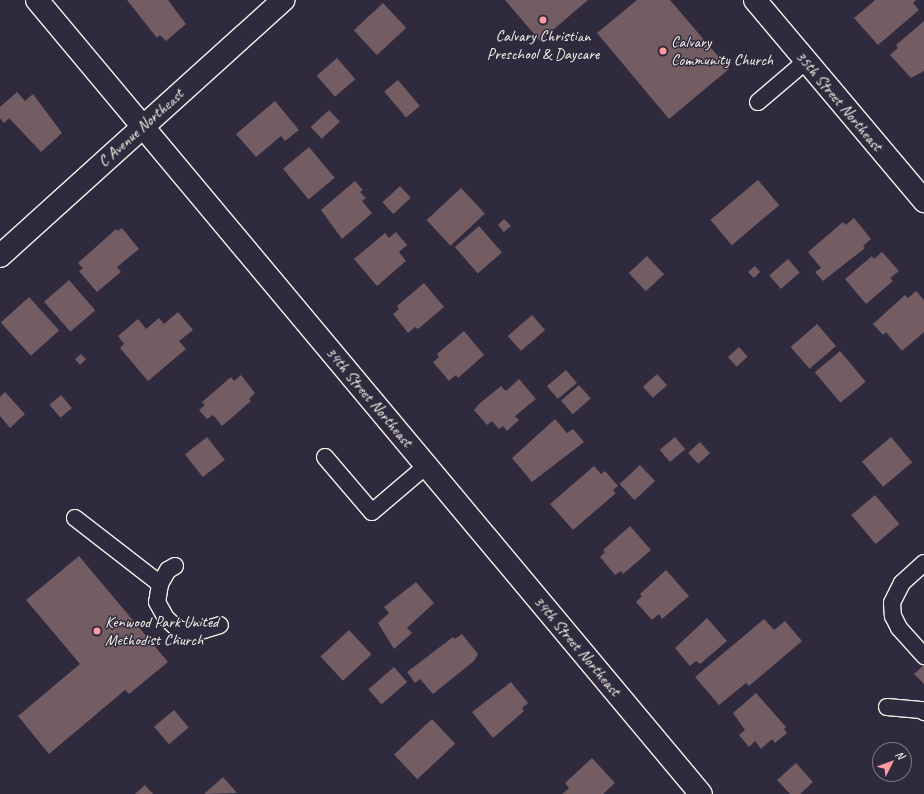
<!DOCTYPE html>
<style>
body{margin:0}
#map{position:relative;width:924px;height:794px;overflow:hidden;background:#2f2a3d;font-family:Caveat,sans-serif}
div>[style]{position:absolute}
[style*='--x']{left:calc(var(--x)*1px);top:calc(var(--y)*1px);width:calc(var(--w)*1px);rotate:calc(var(--a)*1deg)}
.building>*{inset:0;background:#745c63;transform-origin:0 0}
.roads{filter:drop-shadow(1px 0 #f4f1e8) drop-shadow(-1px 0 #f4f1e8) drop-shadow(0 1px #f4f1e8) drop-shadow(0 -1px #f4f1e8)}
.service>*{height:16px;margin:-8px;padding:0 8px;transform-origin:8px;border-radius:8px;background:#2f2a3d}
.minor>*{height:22px;margin:-11px;padding:0 11px;transform-origin:11px;border-radius:11px;background:#2f2a3d}
.tertiary>*{height:22px;margin:-11px;padding:0 11px;transform-origin:11px;border-radius:11px;background:#2f2a3d}
.dots>*{width:11px;height:11px;translate:-50% -50%;box-sizing:border-box;border:2px solid #2f2a3d;border-radius:50%}
span{translate:-50% -50%;white-space:nowrap;text-align:center;line-height:1.15;-webkit-text-stroke:3px #2f2a3d;paint-order:stroke}
.poi-label{font-size:16px;color:#f4f1e8}
.left{translate:0 -50%;text-align:left}
.street-label{font-size:16px;color:#f4f1e8}
.north{position:absolute;left:872px;top:742px;width:40px;height:40px;box-sizing:border-box;background:#2f2a3d;border:1px solid #7e7a81;border-radius:50%;rotate:48deg;font-size:11px;font-weight:700;line-height:16px;text-align:center;color:#f4f1e8}
.north::after{content:'';display:block;margin:auto;width:14px;height:18px;background:#ff9aa2;clip-path:polygon(50% 0,100% 100%,50% 72%,0 100%)}
</style>
<div id="map">
<div class="building">
<div style="clip-path:polygon(127px 0,168px 0,186px 24px,166px 41px,160px 35px,157px 38px)"></div>
<div style="clip-path:polygon(505px 0,588px 0,540px 41px)"></div>
<div style="clip-path:polygon(637px 0,670px 0,729px 69px,669px 119px,597px 33px)"></div>
<div style="clip-path:polygon(875px 0,916px 0,913px 3px,919px 10px,878px 45px,854px 18px)"></div>
<div style="left:383px;top:3px;width:34px;height:40px;rotate:47deg"></div>
<div style="clip-path:polygon(924px 21px,924px 71px,911px 78px,890px 55px,898px 48px,896px 45px)"></div>
<div style="left:337px;top:58px;width:28px;height:27px;rotate:49deg"></div>
<div style="left:398px;top:80px;width:34px;height:18px;rotate:50deg"></div>
<div style="clip-path:polygon(17px 92px,25px 101px,33px 94px,62px 133px,41px 152px,9px 118px,4px 123px,0 118px,0 107px)"></div>
<div style="clip-path:polygon(275px 101px,299px 130px,285px 141px,281px 136px,256px 157px,236px 134px)"></div>
<div style="left:329px;top:110px;width:16px;height:25px;rotate:47deg"></div>
<div style="left:309px;top:147px;width:40px;height:34px;rotate:50deg"></div>
<div style="left:758px;top:180px;width:33px;height:62px;rotate:50deg"></div>
<div style="clip-path:polygon(355px 181px,363px 190px,360px 192px,366px 198px,362px 201px,372px 213px,342px 239px,321px 210px)"></div>
<div style="left:400px;top:186px;width:16px;height:24px;rotate:47deg"></div>
<div style="left:461px;top:188px;width:35px;height:47px;rotate:47deg"></div>
<div style="clip-path:polygon(854px 218px,871px 239px,863px 246px,865px 248px,823px 281px,815px 272px,821px 268px,808px 252px,843px 222px,846px 225px)"></div>
<div style="clip-path:polygon(504px 219px,511px 226px,504px 232px,498px 225px)"></div>
<div style="left:479px;top:226px;width:35px;height:32px;rotate:49deg"></div>
<div style="clip-path:polygon(122px 228px,139px 249px,117px 267px,121px 272px,97px 292px,79px 271px,83px 268px,78px 263px,116px 229px,118px 231px)"></div>
<div style="clip-path:polygon(396px 232px,407px 245px,399px 252px,406px 261px,377px 286px,354px 259px,385px 233px,389px 238px)"></div>
<div style="clip-path:polygon(882px 252px,899px 271px,890px 278px,893px 281px,866px 304px,845px 279px,872px 256px,874px 259px)"></div>
<div style="left:647px;top:256px;width:25px;height:25px;rotate:47deg"></div>
<div style="left:788px;top:259px;width:18px;height:25px;rotate:49deg"></div>
<div style="clip-path:polygon(755px 266px,760px 272px,754px 278px,748px 272px)"></div>
<div style="left:69px;top:280px;width:40px;height:33px;rotate:49deg"></div>
<div style="clip-path:polygon(424px 283px,444px 307px,418px 329px,415px 327px,408px 333px,393px 314px,399px 309px,397px 306px)"></div>
<div style="clip-path:polygon(916px 291px,924px 300px,924px 332px,902px 351px,886px 332px,883px 335px,873px 324px,905px 295px,908px 298px)"></div>
<div style="left:29px;top:297px;width:45px;height:38px;rotate:48deg"></div>
<div style="clip-path:polygon(178px 312px,193px 330px,179px 341px,186px 349px,148px 381px,120px 348px,124px 344px,118px 336px,138px 319px,146px 329px,159px 318px,164px 324px)"></div>
<div style="left:532px;top:315px;width:20px;height:32px;rotate:49deg"></div>
<div style="left:817px;top:324px;width:29px;height:35px;rotate:49deg"></div>
<div style="clip-path:polygon(464px 331px,484px 355px,458px 378px,456px 375px,449px 381px,433px 362px,439px 357px,437px 354px)"></div>
<div style="left:739px;top:347px;width:13px;height:15px;rotate:48deg"></div>
<div style="left:840px;top:351px;width:40px;height:33px;rotate:50deg"></div>
<div style="clip-path:polygon(81px 354px,86px 359px,80px 365px,75px 359px)"></div>
<div style="left:566px;top:370px;width:17px;height:25px;rotate:50deg"></div>
<div style="left:657px;top:374px;width:15px;height:19px;rotate:48deg"></div>
<div style="clip-path:polygon(241px 375px,255px 393px,249px 399px,251px 401px,222px 426px,213px 415px,207px 419px,199px 410px,205px 405px,202px 402px,231px 377px,234px 381px)"></div>
<div style="clip-path:polygon(519px 379px,536px 399px,515px 416px,519px 420px,507px 431px,503px 426px,499px 429px,492px 421px,487px 425px,474px 410px,479px 404px,501px 386px,506px 391px)"></div>
<div style="left:579px;top:385px;width:18px;height:24px;rotate:49deg"></div>
<div style="clip-path:polygon(5px 392px,25px 414px,10px 428px,0 416px,0 397px)"></div>
<div style="left:61px;top:395px;width:17px;height:15px;rotate:50deg"></div>
<div style="clip-path:polygon(555px 419px,567px 433px,573px 429px,584px 442px,532px 482px,512px 458px)"></div>
<div style="left:207px;top:437px;width:29px;height:28px;rotate:52deg"></div>
<div style="left:675px;top:437px;width:16px;height:20px;rotate:50deg"></div>
<div style="left:891px;top:437px;width:33px;height:38px;rotate:50deg"></div>
<div style="left:700px;top:442px;width:15px;height:16px;rotate:48deg"></div>
<div style="left:640px;top:465px;width:22px;height:28px;rotate:47deg"></div>
<div style="clip-path:polygon(594px 466px,601px 474px,605px 471px,618px 486px,613px 490px,616px 493px,573px 530px,550px 504px)"></div>
<div style="left:875px;top:495px;width:38px;height:31px;rotate:50deg"></div>
<div style="clip-path:polygon(630px 526px,651px 550px,623px 574px,621px 571px,615px 575px,600px 557px,605px 552px,603px 550px)"></div>
<div style="clip-path:polygon(79px 556px,168px 662px,129px 694px,125px 690px,49px 754px,18px 716px,80px 664px,26px 600px)"></div>
<div style="clip-path:polygon(666px 570px,689px 596px,662px 619px,659px 614px,652px 620px,636px 602px,642px 596px,640px 594px)"></div>
<div style="clip-path:polygon(416px 582px,434px 603px,407px 628px,412px 633px,394px 649px,378px 623px,389px 613px,384px 607px)"></div>
<div style="clip-path:polygon(707px 618px,727px 641px,700px 664px,696px 661px,690px 666px,675px 648px)"></div>
<div style="clip-path:polygon(764px 619px,774px 630px,785px 621px,802px 641px,749px 686px,746px 683px,719px 705px,695px 677px)"></div>
<div style="left:349px;top:630px;width:33px;height:39px;rotate:47deg"></div>
<div style="clip-path:polygon(462px 634px,478px 654px,474px 661px,433px 694px,420px 679px,415px 683px,407px 672px,453px 637px,455px 639px)"></div>
<div style="clip-path:polygon(924px 665px,924px 684px,914px 674px)"></div>
<div style="left:394px;top:667px;width:20px;height:34px;rotate:49deg"></div>
<div style="clip-path:polygon(511px 682px,528px 703px,522px 708px,524px 711px,493px 738px,472px 712px)"></div>
<div style="clip-path:polygon(756px 693px,786px 727px,784px 729px,787px 733px,775px 743px,772px 739px,761px 749px,755px 741px,749px 747px,739px 735px,745px 730px,733px 713px)"></div>
<div style="left:174px;top:710px;width:23px;height:26px;rotate:50deg"></div>
<div style="left:432px;top:719px;width:34px;height:52px;rotate:47deg"></div>
<div style="clip-path:polygon(592px 758px,615px 783px,603px 794px,562px 794px,569px 788px,565px 783px)"></div>
<div style="clip-path:polygon(796px 763px,813px 782px,800px 794px,790px 794px,777px 780px)"></div>
<div style="clip-path:polygon(223px 777px,237px 793px,204px 794px)"></div>
<div style="clip-path:polygon(145px 785px,153px 794px,135px 794px)"></div>
</div>
<div class="roads">
<div class="service">
<div style="--x:758;--y:102;--w:63;--a:-40.5"></div>
<div style="--x:325;--y:457;--w:72;--a:49.5"></div>
<div style="--x:372;--y:512;--w:71;--a:-40.4"></div>
<div style="--x:75;--y:518;--w:108;--a:37.8"></div>
<div style="--x:924;--y:563;--w:30;--a:138"></div>
<div style="--x:902;--y:583;--w:22;--a:117"></div>
<div style="--x:892;--y:603;--w:13;--a:86"></div>
<div style="--x:893;--y:616;--w:13;--a:63"></div>
<div style="--x:899;--y:628;--w:38;--a:48"></div>
<div style="--x:175;--y:566;--w:8;--a:150"></div>
<div style="--x:168;--y:570;--w:16;--a:120"></div>
<div style="--x:160;--y:584;--w:18;--a:99"></div>
<div style="--x:157;--y:602;--w:18;--a:61"></div>
<div style="--x:166;--y:618;--w:16;--a:43"></div>
<div style="--x:178;--y:629;--w:16;--a:14"></div>
<div style="--x:194;--y:633;--w:27;--a:-17"></div>
<div style="--x:887;--y:707;--w:34;--a:5"></div>
<div style="--x:921;--y:710;--w:4;--a:34"></div>
</div>
<div class="minor">
<div style="--x:37;--y:0;--w:1035;--a:50.1"></div>
<div style="--x:755;--y:0;--w:263;--a:49.9"></div>
</div>
<div class="tertiary">
<div style="--x:0;--y:256;--w:382;--a:-42.1"></div>
</div>
</div>
<div class="dots">
<div style="left:543px;top:20px;background:#ff9aa2"></div>
<div style="left:663px;top:51px;background:#ff9aa2"></div>
<div style="left:97px;top:631px;background:#ff9aa2"></div>
</div>
<div class="poi-label">
<span style="left:543px;top:45px">Calvary Christian<br>Preschool &amp; Daycare</span>
<span class="left" style="left:671px;top:51px">Calvary<br>Community Church</span>
<span class="left" style="left:105px;top:631px">Kenwood Park United<br>Methodist Church</span>
</div>
<div class="street-label">
<span style="left:839px;top:101px;rotate:50deg">35th Street Northeast</span>
<span style="left:141px;top:128px;rotate:-42deg">C Avenue Northeast</span>
<span style="left:369px;top:397px;rotate:50deg">34th Street Northeast</span>
<span style="left:577px;top:646px;rotate:50deg">34th Street Northeast</span>
</div>
<div class="north">N</div>
</div>
